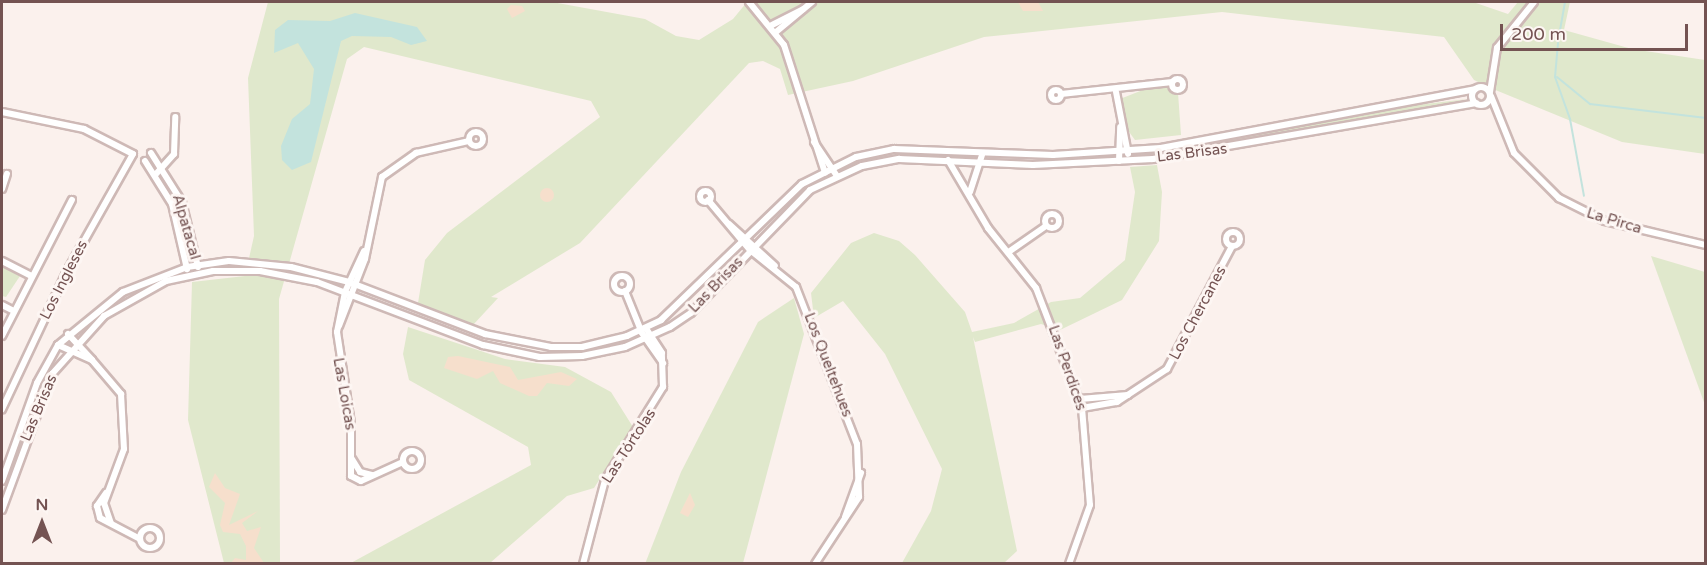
<!DOCTYPE html>
<meta charset="utf-8">
<style>
body{margin:0}
#map{position:relative;width:1707px;height:565px;overflow:hidden;background:#fbf1ed;font-family:"Varela Round",sans-serif}
div>[style]{position:absolute}
[style*='--x']{left:calc(var(--x)*1px);top:calc(var(--y)*1px);width:calc(var(--w)*1px);rotate:calc(var(--a)*1deg)}
.green>*{inset:0;background:#e0e8cc}
.sand>*{inset:0;background:#f6dfcc}
.round{border-radius:50%}
.water>*{inset:0;background:#c3e3dd}
.stream>*{height:2px;margin:-1px;padding:0 1px;transform-origin:1px;border-radius:1px;background:#c3e3dd}
.roads{filter:drop-shadow(2px 0 #ceb9b6) drop-shadow(-2px 0 #ceb9b6) drop-shadow(0 2px #ceb9b6) drop-shadow(0 -2px #ceb9b6)}
.minor>*{height:6px;margin:-3px;padding:0 3px;transform-origin:3px;border-radius:3px;background:#fff}
.minor>.ring{margin:-3px;padding:0;box-sizing:content-box;background:none;border:6px solid #fff;border-radius:50%}
span{translate:-50% -50%;white-space:nowrap;text-align:center;line-height:1.15;-webkit-text-stroke:6px #fdf6f3;paint-order:stroke}
.street-label{font-size:15px;color:#745352}
.frame{position:absolute;inset:0;border:3px solid #745352;pointer-events:none}
.north{position:absolute;left:12px;top:493px;width:60px;height:60px;-webkit-text-stroke:4px #fdf6f3;paint-order:stroke;rotate:0deg;font-size:16px;font-weight:700;line-height:24px;text-align:center;color:#745352}
.north::after{content:'';display:block;margin:auto;width:21px;height:27px;background:#745352;clip-path:polygon(50% 0,100% 100%,50% 72%,0 100%)}
.scale{position:absolute;left:1500px;top:24px;width:188px;height:27px;box-sizing:border-box;border:3px solid #745352;border-top:0;padding-left:8px;font-size:18px;line-height:21px;white-space:nowrap;color:#745352;-webkit-text-stroke:4px #fdf6f3;paint-order:stroke}
</style>
<div id="map">
<div class="green">
<div style="clip-path:polygon(268px 2px,552px 2px,645px 19px,676px 36px,699px 40px,733px 19px,747px 2px,1473px 2px,1508px 14px,1518px 2px,1570px 2px,1564px 30px,1632px 49px,1705px 60px,1705px 154px,1622px 142px,1493px 89px,1474px 80px,1444px 37px,1222px 12px,984px 37px,853px 81px,788px 95px,780px 69px,763px 61px,749px 63px,580px 243px,491px 297px,498px 298px,473px 325px,418px 303px,425px 260px,447px 233px,600px 117px,591px 101px,364px 47px,347px 59px,279px 299px,280px 563px,224px 563px,188px 420px,192px 282px,245px 276px,254px 236px,248px 78px)"></div>
<div style="clip-path:polygon(1158px 84px,1178px 93px,1181px 135px,1135px 140px,1124px 125px,1120px 99px)"></div>
<div style="clip-path:polygon(1468px 99px,1279px 136px,1131px 156px,1373px 110px)"></div>
<div style="clip-path:polygon(1157px 165px,1162px 192px,1159px 241px,1122px 300px,1060px 330px,1041px 324px,975px 342px,973px 337px,1017px 551px,1004px 563px,902px 563px,931px 511px,942px 469px,885px 354px,843px 301px,814px 318px,811px 293px,851px 243px,874px 233px,899px 241px,915px 255px,965px 312px,972px 332px,1014px 323px,1051px 302px,1080px 298px,1125px 260px,1135px 192px,1130px 167px)"></div>
<div style="clip-path:polygon(1651px 256px,1705px 272px,1705px 405px)"></div>
<div style="clip-path:polygon(2px 265px,20px 276px,6px 297px,2px 296px)"></div>
<div style="clip-path:polygon(794px 298px,804px 334px,743px 563px,645px 564px,681px 472px,758px 322px)"></div>
<div style="clip-path:polygon(408px 327px,505px 359px,565px 367px,611px 392px,633px 427px,594px 488px,567px 496px,490px 563px,349px 564px,531px 465px,528px 447px,409px 380px,403px 354px)"></div>
</div>
<div class="sand">
<div style="clip-path:polygon(1018px 2px,1038px 2px,1043px 11px,1023px 11px)"></div>
<div style="clip-path:polygon(511px 5px,522px 6px,525px 11px,512px 18px,507px 9px)"></div>
<div class="round" style="left:540px;top:188px;width:14px;height:14px"></div>
<div style="clip-path:polygon(458px 356px,510px 367px,518px 380px,561px 372px,577px 379px,569px 386px,547px 383px,537px 396px,529px 396px,500px 383px,493px 371px,477px 379px,444px 368px,448px 357px)"></div>
<div style="clip-path:polygon(215px 473px,225px 488px,240px 494px,229px 525px,258px 511px,242px 523px,247px 531px,261px 527px,254px 548px,264px 563px,231px 563px,235px 558px,246px 560px,246px 546px,240px 534px,223px 532px,220px 525px,225px 503px,209px 487px)"></div>
<div style="clip-path:polygon(690px 493px,695px 505px,688px 517px,680px 513px)"></div>
</div>
<div class="water">
<div style="clip-path:polygon(355px 13px,417px 27px,427px 41px,411px 45px,391px 37px,352px 36px,341px 41px,311px 162px,292px 170px,282px 160px,281px 146px,292px 119px,310px 104px,314px 69px,298px 43px,274px 53px,275px 30px,288px 20px,330px 21px)"></div>
</div>
<div class="stream">
<div style="--x:1559;--y:36;--w:35;--a:-80"></div>
<div style="--x:1558;--y:43;--w:34;--a:95"></div>
<div style="--x:1555;--y:77;--w:45;--a:70.3"></div>
<div style="--x:1570;--y:119;--w:78;--a:79.7"></div>
<div style="--x:1557;--y:77;--w:43;--a:39.3"></div>
<div style="--x:1590;--y:104;--w:117;--a:6.9"></div>
</div>
<div class="roads">
<div class="minor">
<div style="--x:749;--y:2;--w:55;--a:50.9"></div>
<div style="--x:784;--y:45;--w:134;--a:72.2"></div>
<div style="--x:772;--y:25;--w:35;--a:-27"></div>
<div style="--x:776;--y:32;--w:47;--a:-39.8"></div>
<div class="ring" style="left:1171.5px;top:78.5px;width:5px;height:5px"></div>
<div class="ring" style="left:1472px;top:87px;width:12px;height:12px"></div>
<div class="ring" style="left:1051px;top:90px;width:4px;height:4px"></div>
<div style="--x:1116;--y:92;--w:63;--a:79"></div>
<div style="--x:1490;--y:92;--w:45;--a:-81"></div>
<div style="--x:1497;--y:48;--w:59;--a:-51.2"></div>
<div style="--x:1061;--y:94;--w:112;--a:-6.2"></div>
<div style="--x:1491;--y:96;--w:61;--a:68"></div>
<div style="--x:1514;--y:153;--w:64;--a:45"></div>
<div style="--x:1559;--y:198;--w:51;--a:26.6"></div>
<div style="--x:1605;--y:221;--w:104;--a:13.4"></div>
<div style="--x:2;--y:112;--w:84;--a:11.7"></div>
<div style="--x:84;--y:129;--w:55;--a:27"></div>
<div style="--x:133;--y:154;--w:134;--a:119.4"></div>
<div style="--x:67;--y:271;--w:153;--a:115.2"></div>
<div class="ring" style="left:469px;top:132px;width:8px;height:8px"></div>
<div style="--x:814;--y:142;--w:40;--a:56"></div>
<div style="--x:151;--y:153;--w:58;--a:57.7"></div>
<div style="--x:182;--y:202;--w:67;--a:76.2"></div>
<div style="--x:948;--y:160;--w:79;--a:59.5"></div>
<div style="--x:988;--y:228;--w:77;--a:51.3"></div>
<div style="--x:1036;--y:288;--w:129;--a:69"></div>
<div style="--x:1082;--y:408;--w:97;--a:85.3"></div>
<div style="--x:1090;--y:505;--w:63;--a:109.6"></div>
<div style="--x:145;--y:161;--w:51;--a:57.9"></div>
<div style="--x:172;--y:204;--w:67;--a:77"></div>
<div style="--x:1119;--y:161;--w:34;--a:-88"></div>
<div style="--x:156;--y:174;--w:27;--a:-48"></div>
<div style="--x:174;--y:154;--w:37;--a:-88"></div>
<div style="--x:2;--y:189;--w:16;--a:-72"></div>
<div class="ring" style="left:699.5px;top:190.5px;width:5px;height:5px"></div>
<div style="--x:970;--y:192;--w:39;--a:-72"></div>
<div style="--x:708;--y:200;--w:65;--a:50"></div>
<div style="--x:750;--y:250;--w:59;--a:38.8"></div>
<div style="--x:796;--y:287;--w:168;--a:68.8"></div>
<div style="--x:857;--y:444;--w:53;--a:87.8"></div>
<div style="--x:859;--y:497;--w:80;--a:123.3"></div>
<div class="ring" style="left:1045px;top:214px;width:8px;height:8px"></div>
<div style="--x:729;--y:224;--w:62;--a:42.4"></div>
<div class="ring" style="left:1226px;top:232px;width:8px;height:8px"></div>
<div style="--x:364;--y:251;--w:45;--a:114.9"></div>
<div style="--x:345;--y:292;--w:41;--a:101.3"></div>
<div style="--x:337;--y:332;--w:93;--a:81.3"></div>
<div style="--x:351;--y:424;--w:52;--a:90"></div>
<div style="--x:351;--y:476;--w:11;--a:27"></div>
<div style="--x:361;--y:481;--w:46;--a:-24.3"></div>
<div style="--x:1010;--y:251;--w:44;--a:-34.8"></div>
<div style="--x:2;--y:261;--w:33;--a:27"></div>
<div class="ring" style="left:614px;top:276px;width:10px;height:10px"></div>
<div style="--x:625;--y:291;--w:45;--a:68"></div>
<div style="--x:642;--y:333;--w:37;--a:55"></div>
<div style="--x:2;--y:305;--w:13;--a:27"></div>
<div style="--x:339;--y:326;--w:72;--a:-68.8"></div>
<div style="--x:365;--y:259;--w:84;--a:-78.3"></div>
<div style="--x:382;--y:177;--w:42;--a:-35.2"></div>
<div style="--x:416;--y:153;--w:54;--a:-12.8"></div>
<div style="--x:68;--y:334;--w:35;--a:47"></div>
<div style="--x:2;--y:336;--w:153;--a:-62.8"></div>
<div style="--x:58;--y:345;--w:37;--a:24"></div>
<div style="--x:92;--y:360;--w:45;--a:49.5"></div>
<div style="--x:121;--y:394;--w:55;--a:86.9"></div>
<div style="--x:124;--y:449;--w:58;--a:110.3"></div>
<div style="--x:104;--y:503;--w:21;--a:71"></div>
<div style="--x:1080;--y:399;--w:48;--a:-4.8"></div>
<div style="--x:1082;--y:408;--w:36;--a:-10"></div>
<div style="--x:1117;--y:402;--w:60;--a:-33.4"></div>
<div style="--x:1167;--y:369;--w:139;--a:-62.1"></div>
<div class="ring" style="left:403px;top:451px;width:12px;height:12px"></div>
<div style="--x:352;--y:459;--w:15;--a:58"></div>
<div style="--x:360;--y:472;--w:12;--a:14"></div>
<div style="--x:2;--y:481;--w:104;--a:-70.3"></div>
<div style="--x:37;--y:383;--w:43;--a:-61.1"></div>
<div style="--x:58;--y:345;--w:84;--a:-39.2"></div>
<div style="--x:123;--y:292;--w:69;--a:-21.3"></div>
<div style="--x:187;--y:267;--w:42;--a:-8.1"></div>
<div style="--x:229;--y:261;--w:62;--a:5.5"></div>
<div style="--x:291;--y:267;--w:60;--a:14.5"></div>
<div style="--x:349;--y:282;--w:146;--a:20.9"></div>
<div style="--x:485;--y:334;--w:67;--a:11.1"></div>
<div style="--x:551;--y:347;--w:31;--a:0"></div>
<div style="--x:582;--y:347;--w:46;--a:-13.7"></div>
<div style="--x:627;--y:336;--w:38;--a:-25"></div>
<div style="--x:661;--y:320;--w:196;--a:-44"></div>
<div style="--x:802;--y:184;--w:60;--a:-26.6"></div>
<div style="--x:856;--y:157;--w:39;--a:-12"></div>
<div style="--x:894;--y:149;--w:159;--a:2.2"></div>
<div style="--x:1053;--y:155;--w:108;--a:-3.7"></div>
<div style="--x:1161;--y:148;--w:319;--a:-10.6"></div>
<div style="--x:106;--y:493;--w:16;--a:125"></div>
<div style="--x:97;--y:506;--w:12;--a:76"></div>
<div style="--x:100;--y:518;--w:45;--a:27.7"></div>
<div style="--x:2;--y:510;--w:145;--a:-69.8"></div>
<div style="--x:52;--y:374;--w:78;--a:-48.1"></div>
<div style="--x:104;--y:316;--w:71;--a:-29.4"></div>
<div style="--x:166;--y:281;--w:48;--a:-12"></div>
<div style="--x:213;--y:271;--w:47;--a:0"></div>
<div style="--x:260;--y:271;--w:58;--a:10.9"></div>
<div style="--x:317;--y:282;--w:178;--a:20.8"></div>
<div style="--x:483;--y:345;--w:58;--a:11.9"></div>
<div style="--x:540;--y:357;--w:42;--a:-1.4"></div>
<div style="--x:582;--y:356;--w:44;--a:-11.8"></div>
<div style="--x:625;--y:347;--w:49;--a:-24"></div>
<div style="--x:670;--y:327;--w:25;--a:-34"></div>
<div style="--x:691;--y:313;--w:171;--a:-45.9"></div>
<div style="--x:810;--y:190;--w:57;--a:-24.8"></div>
<div style="--x:862;--y:166;--w:38;--a:-11"></div>
<div style="--x:899;--y:159;--w:134;--a:2.6"></div>
<div style="--x:1033;--y:165;--w:120;--a:-2.9"></div>
<div style="--x:1153;--y:159;--w:328;--a:-9.8"></div>
<div style="--x:845;--y:517;--w:47;--a:-70"></div>
<div class="ring" style="left:140px;top:528px;width:14px;height:14px"></div>
<div style="--x:583;--y:564;--w:87;--a:-75.3"></div>
<div style="--x:605;--y:480;--w:110;--a:-58.1"></div>
<div style="--x:663;--y:387;--w:34;--a:-92"></div>
<div style="--x:662;--y:353;--w:30;--a:-123"></div>
</div>
</div>
<div class="street-label">
<span style="left:1192px;top:153px;rotate:-7deg">Las Brisas</span>
<span style="left:1614px;top:221px;rotate:17deg">La Pirca</span>
<span style="left:186px;top:227px;rotate:74deg">Alpatacal</span>
<span style="left:64px;top:280px;rotate:-63deg">Los Ingleses</span>
<span style="left:716px;top:285px;rotate:-46deg">Las Brisas</span>
<span style="left:1198px;top:313px;rotate:-62deg">Los Chercanes</span>
<span style="left:828px;top:365px;rotate:69deg">Los Queltehues</span>
<span style="left:1067px;top:368px;rotate:71deg">Las Perdices</span>
<span style="left:344px;top:394px;rotate:80deg">Las Loicas</span>
<span style="left:39px;top:408px;rotate:-67deg">Las Brisas</span>
<span style="left:629px;top:446px;rotate:-57deg">Las Tórtolas</span>
</div>
<div class="frame"></div>
<div class="north">N</div>
<div class="scale">200 m</div>
</div>
